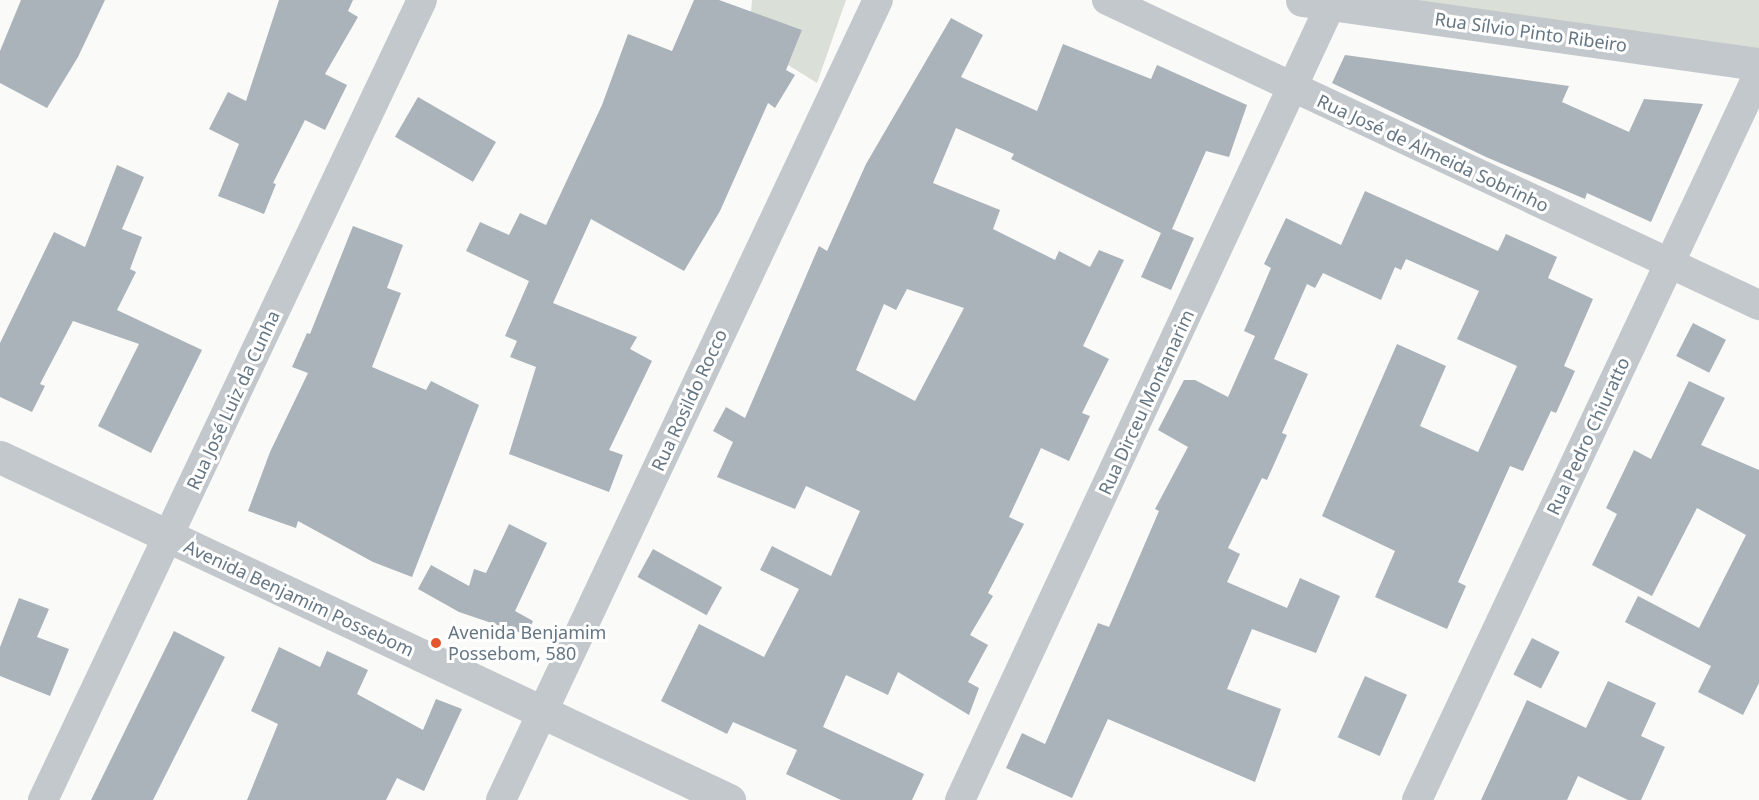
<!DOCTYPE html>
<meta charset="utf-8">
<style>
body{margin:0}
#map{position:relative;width:1759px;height:800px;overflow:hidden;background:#fafaf8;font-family:"Noto Sans",sans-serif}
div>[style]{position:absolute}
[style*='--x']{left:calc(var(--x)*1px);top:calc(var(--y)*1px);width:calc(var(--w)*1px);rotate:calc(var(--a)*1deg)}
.green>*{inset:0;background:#dadfd7}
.building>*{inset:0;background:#aab3b9;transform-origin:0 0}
.minor>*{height:30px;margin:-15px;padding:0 15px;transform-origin:15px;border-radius:15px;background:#c3c8cc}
.tertiary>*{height:33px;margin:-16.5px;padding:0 16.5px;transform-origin:16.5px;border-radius:16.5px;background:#c3c8cc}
.dots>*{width:16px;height:16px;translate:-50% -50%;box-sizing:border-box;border:3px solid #fff;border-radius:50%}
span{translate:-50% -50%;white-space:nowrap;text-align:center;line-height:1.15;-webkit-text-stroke:6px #fff;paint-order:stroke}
.street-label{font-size:18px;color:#657683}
.poi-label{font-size:18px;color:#657683}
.left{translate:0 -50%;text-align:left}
</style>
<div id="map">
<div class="green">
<div style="clip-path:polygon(752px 0,846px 0,817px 83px,788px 65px,802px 30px,751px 12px)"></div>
<div style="clip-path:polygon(1404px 0,1759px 0,1759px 51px)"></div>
</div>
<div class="building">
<div style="clip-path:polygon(21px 0,105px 0,78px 57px,47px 108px,0 83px,0 51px)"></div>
<div style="clip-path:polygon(279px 0,353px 0,348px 11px,358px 17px,325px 74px,347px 85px,325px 130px,305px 120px,273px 183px,276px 184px,264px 214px,218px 196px,239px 144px,209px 129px,228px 92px,246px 101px)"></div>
<div style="clip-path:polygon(694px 0,719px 0,802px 30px,786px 70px,795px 75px,775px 108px,768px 103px,720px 211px,684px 271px,591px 219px,553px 303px,637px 337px,630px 349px,652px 361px,609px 450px,623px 455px,609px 492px,509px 454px,536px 367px,510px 357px,517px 341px,505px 336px,529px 281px,466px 251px,480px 222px,509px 235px,520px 213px,546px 225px,602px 105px,628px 34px,672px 51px)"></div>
<div style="clip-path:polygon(evenodd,951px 18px,983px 35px,961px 77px,1037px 111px,1063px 44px,1151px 79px,1157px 65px,1247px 105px,1229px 157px,1206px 151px,1172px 229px,1194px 238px,1171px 290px,1141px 277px,1161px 233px,1011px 159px,1014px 154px,956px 128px,933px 183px,1000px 210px,993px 229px,1055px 260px,1059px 251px,1090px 267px,1099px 250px,1124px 260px,1083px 346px,1109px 359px,1082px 413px,1090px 416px,1069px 461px,1041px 448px,1009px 517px,1024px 524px,988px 593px,993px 596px,970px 635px,988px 645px,968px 682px,979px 688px,969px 715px,898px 672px,888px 695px,846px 675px,823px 727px,924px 774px,912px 800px,841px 800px,786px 774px,797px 750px,733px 722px,727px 734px,661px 701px,699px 624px,764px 657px,799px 589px,760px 570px,772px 546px,831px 576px,860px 511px,806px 486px,795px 509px,717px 477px,733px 442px,713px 431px,726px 407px,745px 418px,819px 246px,827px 251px,866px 164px,951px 18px,907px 289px,964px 308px,915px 401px,856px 370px,884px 304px,896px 310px,907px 289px)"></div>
<div style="clip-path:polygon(1345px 55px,1569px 86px,1562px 102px,1629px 132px,1644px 99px,1703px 104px,1651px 222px,1587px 193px,1585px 199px,1486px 157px,1332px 83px)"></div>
<div style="left:418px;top:97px;width:90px;height:46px;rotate:30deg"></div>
<div style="clip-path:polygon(117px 165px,144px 177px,122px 229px,142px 237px,130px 269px,136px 272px,117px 310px,202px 350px,151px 453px,98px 426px,139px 344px,73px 321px,40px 384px,45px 386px,32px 412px,0 397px,0 343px,54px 232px,85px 247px)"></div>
<div style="clip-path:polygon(1365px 191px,1498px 251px,1506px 234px,1557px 257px,1548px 278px,1593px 299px,1564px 366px,1575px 371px,1556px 413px,1551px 411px,1523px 471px,1510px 466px,1458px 582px,1466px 586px,1447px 629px,1375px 597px,1395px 551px,1322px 516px,1397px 344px,1446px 366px,1420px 426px,1478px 452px,1517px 366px,1457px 339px,1479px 291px,1406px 259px,1401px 270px,1395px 267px,1381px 300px,1323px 273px,1315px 288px,1307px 284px,1274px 359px,1308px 374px,1282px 433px,1287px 435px,1267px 480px,1262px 478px,1228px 548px,1240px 554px,1227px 582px,1287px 608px,1300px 578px,1340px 596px,1316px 653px,1252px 629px,1227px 689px,1281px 709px,1255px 782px,1108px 719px,1072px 798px,1006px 768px,1022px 733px,1045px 744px,1098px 623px,1109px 627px,1159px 511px,1155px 509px,1188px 447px,1158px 430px,1184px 380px,1195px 380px,1228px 397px,1255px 336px,1244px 331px,1271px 268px,1264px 264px,1286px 218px,1341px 245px)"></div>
<div style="clip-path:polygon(353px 226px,403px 245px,387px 288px,401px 293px,372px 367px,426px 390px,431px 381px,479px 405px,412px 577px,373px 562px,298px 521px,296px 528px,248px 511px,270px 452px,308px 373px,292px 367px,307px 333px,310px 334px)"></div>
<div style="left:1693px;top:323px;width:37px;height:37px;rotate:27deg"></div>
<div style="clip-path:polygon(1689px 381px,1725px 398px,1701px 445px,1759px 470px,1759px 683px,1743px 715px,1698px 692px,1711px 666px,1625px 622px,1638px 596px,1699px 628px,1746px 535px,1697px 508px,1652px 596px,1592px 565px,1617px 514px,1606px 508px,1634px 450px,1651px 459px)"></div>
<div style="clip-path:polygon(509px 524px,547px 543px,515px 611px,533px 621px,527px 635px,459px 612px,418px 589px,431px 565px,469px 586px,474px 569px,486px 573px)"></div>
<div style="left:653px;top:549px;width:79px;height:32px;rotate:29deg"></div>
<div style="clip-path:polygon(19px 598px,49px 609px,37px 637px,69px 649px,50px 696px,0 676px,0 647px)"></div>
<div style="clip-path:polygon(174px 631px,225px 657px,153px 800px,91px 800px)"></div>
<div style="left:1532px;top:638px;width:31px;height:41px;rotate:27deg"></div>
<div style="clip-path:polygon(279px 647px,320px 667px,327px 651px,368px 670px,357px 694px,423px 730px,436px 699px,462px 709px,424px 791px,397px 778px,386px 800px,247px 800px,278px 724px,251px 711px)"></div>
<div style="left:1365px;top:676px;width:46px;height:67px;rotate:24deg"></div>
<div style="clip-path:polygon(1608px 681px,1656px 703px,1641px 736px,1665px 747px,1641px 800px,1628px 800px,1578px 776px,1567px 800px,1481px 800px,1527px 700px,1586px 728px)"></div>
</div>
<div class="minor">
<div style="--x:1107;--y:0;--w:720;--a:25.07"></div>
<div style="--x:43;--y:800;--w:885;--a:-64.65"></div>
<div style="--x:501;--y:800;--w:884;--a:-64.77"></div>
<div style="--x:960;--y:800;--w:878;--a:-65.01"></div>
<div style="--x:1417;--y:800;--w:803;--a:-64.81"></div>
</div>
<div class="tertiary">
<div style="--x:1302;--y:0;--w:461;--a:8"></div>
<div style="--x:0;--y:457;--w:806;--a:25.2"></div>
</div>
<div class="dots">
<div style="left:436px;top:643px;background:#e4572e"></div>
</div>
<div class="street-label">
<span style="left:1531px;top:32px;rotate:8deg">Rua Sílvio Pinto Ribeiro</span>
<span style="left:1433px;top:153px;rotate:25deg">Rua José de Almeida Sobrinho</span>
<span style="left:233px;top:400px;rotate:-65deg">Rua José Luiz da Cunha</span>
<span style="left:689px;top:400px;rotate:-65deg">Rua Rosildo Rocco</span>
<span style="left:1146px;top:402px;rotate:-65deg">Rua Dirceu Montanarim</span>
<span style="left:1588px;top:436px;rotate:-65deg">Rua Pedro Chiuratto</span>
<span style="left:299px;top:598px;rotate:25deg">Avenida Benjamim Possebom</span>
</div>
<div class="poi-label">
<span class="left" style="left:448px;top:643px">Avenida Benjamim<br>Possebom, 580</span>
</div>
</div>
